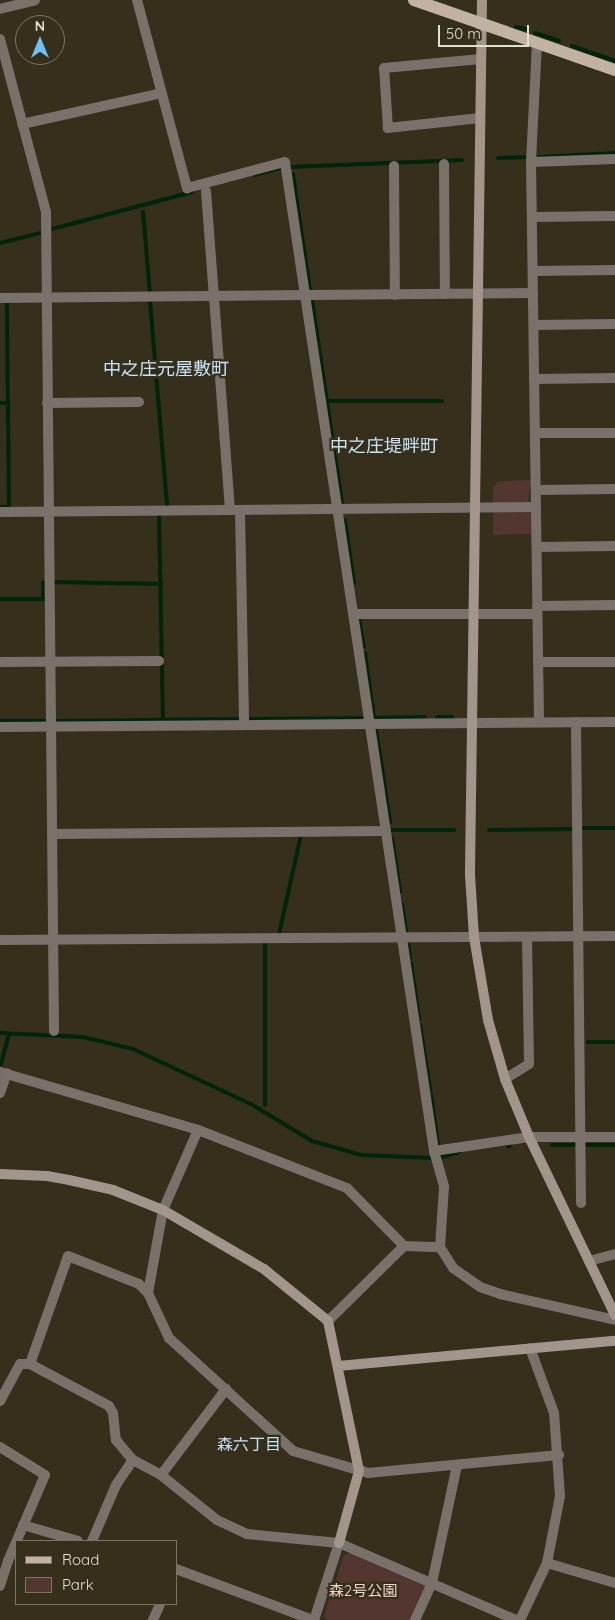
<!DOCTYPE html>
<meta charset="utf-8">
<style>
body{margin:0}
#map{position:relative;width:615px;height:1620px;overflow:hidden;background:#352f1c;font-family:Quicksand,"Noto Sans JP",sans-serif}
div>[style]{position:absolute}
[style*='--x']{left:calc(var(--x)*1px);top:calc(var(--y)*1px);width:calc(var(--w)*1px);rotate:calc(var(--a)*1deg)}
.green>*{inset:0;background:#53362f}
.stream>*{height:4px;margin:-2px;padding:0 2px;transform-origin:2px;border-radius:2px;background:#01250b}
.street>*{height:10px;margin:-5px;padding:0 5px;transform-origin:5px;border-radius:5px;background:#79716a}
.secondary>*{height:10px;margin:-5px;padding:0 5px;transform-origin:5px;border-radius:5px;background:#a2958b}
.primary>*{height:12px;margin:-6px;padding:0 6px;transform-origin:6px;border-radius:6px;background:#c2b2a4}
span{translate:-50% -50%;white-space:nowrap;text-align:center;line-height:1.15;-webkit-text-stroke:4.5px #352f1c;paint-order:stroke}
.park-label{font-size:15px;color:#f5d5cd}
.neighbourhood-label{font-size:16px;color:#c7e4f7}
.quarter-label{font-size:18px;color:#c7e4f7}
.legend{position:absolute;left:15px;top:1540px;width:162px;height:65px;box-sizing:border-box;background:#352f1c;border:1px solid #7a7565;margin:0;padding:6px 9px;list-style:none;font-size:15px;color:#e2dfd3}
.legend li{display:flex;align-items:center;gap:10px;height:25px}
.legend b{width:25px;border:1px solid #7a7565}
.north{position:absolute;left:15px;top:15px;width:50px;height:50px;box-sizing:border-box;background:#352f1c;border:1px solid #7a7565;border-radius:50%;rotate:0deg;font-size:14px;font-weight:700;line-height:20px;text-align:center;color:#e2dfd3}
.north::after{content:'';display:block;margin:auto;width:18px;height:22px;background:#6ec2f3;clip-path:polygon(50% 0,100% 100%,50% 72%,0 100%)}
.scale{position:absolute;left:438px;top:25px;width:91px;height:22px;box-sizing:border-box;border:2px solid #e2dfd3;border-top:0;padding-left:6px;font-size:15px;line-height:18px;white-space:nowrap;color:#e2dfd3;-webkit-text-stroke:4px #352f1c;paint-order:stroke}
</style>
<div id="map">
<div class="green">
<div style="clip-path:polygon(531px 480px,528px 503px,493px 503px,493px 487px,499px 481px)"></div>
<div style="clip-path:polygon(527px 510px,531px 514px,531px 534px,493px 535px,493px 511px)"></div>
<div style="clip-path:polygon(350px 1553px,426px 1587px,411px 1620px,326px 1620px,324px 1616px,344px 1555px)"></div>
</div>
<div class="stream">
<div style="--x:516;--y:27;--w:9;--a:13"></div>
<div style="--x:535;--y:33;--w:25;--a:18"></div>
<div style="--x:572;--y:46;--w:46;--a:19.2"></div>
<div style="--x:539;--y:157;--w:76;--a:-3"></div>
<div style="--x:498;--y:158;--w:28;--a:-2"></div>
<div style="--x:290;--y:167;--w:172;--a:-2.3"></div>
<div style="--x:293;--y:174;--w:117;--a:81.7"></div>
<div style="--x:254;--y:175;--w:28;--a:-15"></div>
<div style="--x:143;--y:212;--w:81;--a:85.1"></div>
<div style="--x:52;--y:229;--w:145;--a:-14.8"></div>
<div style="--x:0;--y:243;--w:41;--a:-14"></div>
<div style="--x:312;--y:300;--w:205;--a:81.6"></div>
<div style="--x:150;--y:302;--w:205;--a:85.2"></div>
<div style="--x:327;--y:401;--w:115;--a:0"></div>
<div style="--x:0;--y:403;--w:8;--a:0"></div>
<div style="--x:0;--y:507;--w:9;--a:0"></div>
<div style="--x:9;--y:507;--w:204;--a:-90.6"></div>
<div style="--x:159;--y:515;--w:205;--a:88.9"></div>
<div style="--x:345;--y:520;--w:64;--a:81.9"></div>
<div style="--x:54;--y:582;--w:107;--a:1.1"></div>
<div style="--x:0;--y:599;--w:43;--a:0"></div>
<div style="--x:43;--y:599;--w:17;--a:-90"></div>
<div style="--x:359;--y:619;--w:28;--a:80"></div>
<div style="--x:365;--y:653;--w:66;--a:82.1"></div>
<div style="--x:437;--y:717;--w:15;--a:0"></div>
<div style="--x:373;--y:718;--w:52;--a:-1.1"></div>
<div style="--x:249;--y:719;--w:112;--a:-0.5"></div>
<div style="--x:0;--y:721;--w:46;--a:0"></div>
<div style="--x:55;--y:721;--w:184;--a:-0.6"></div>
<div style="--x:376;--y:729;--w:94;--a:81.4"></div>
<div style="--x:580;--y:828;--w:35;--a:0"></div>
<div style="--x:391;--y:830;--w:63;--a:0"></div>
<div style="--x:489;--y:830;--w:83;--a:-0.7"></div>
<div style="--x:392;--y:838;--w:54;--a:81.4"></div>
<div style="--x:402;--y:904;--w:29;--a:82"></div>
<div style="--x:279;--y:934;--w:101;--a:-77.5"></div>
<div style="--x:408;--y:942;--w:16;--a:83"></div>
<div style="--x:411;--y:963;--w:57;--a:81.9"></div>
<div style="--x:420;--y:1025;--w:65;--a:81.1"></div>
<div style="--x:0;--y:1033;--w:83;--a:2.8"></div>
<div style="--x:83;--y:1037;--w:51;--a:13.5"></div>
<div style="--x:133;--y:1049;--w:130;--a:25"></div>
<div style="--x:251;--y:1104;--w:71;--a:31.2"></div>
<div style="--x:312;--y:1141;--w:51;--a:15.9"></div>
<div style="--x:361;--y:1155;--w:72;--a:2.4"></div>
<div style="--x:588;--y:1042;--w:27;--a:0"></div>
<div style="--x:1;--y:1064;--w:31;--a:-75"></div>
<div style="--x:431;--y:1094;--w:51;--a:82.2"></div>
<div style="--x:265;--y:1105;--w:162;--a:-90"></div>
<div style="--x:552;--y:1145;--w:24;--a:0"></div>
<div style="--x:586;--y:1145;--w:29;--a:0"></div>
<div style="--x:508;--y:1146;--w:2;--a:0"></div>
<div style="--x:442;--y:1157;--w:18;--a:-16"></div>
</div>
<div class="street">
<div style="--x:137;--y:0;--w:195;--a:75.1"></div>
<div style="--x:187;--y:188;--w:101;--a:-14.9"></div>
<div style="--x:285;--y:162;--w:1000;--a:81.43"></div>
<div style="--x:434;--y:1151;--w:37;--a:74"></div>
<div style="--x:444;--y:1187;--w:60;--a:93.8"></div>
<div style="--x:440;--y:1247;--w:25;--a:58"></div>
<div style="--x:453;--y:1268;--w:33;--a:35"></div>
<div style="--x:480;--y:1287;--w:21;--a:19"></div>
<div style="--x:500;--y:1294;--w:118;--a:12.7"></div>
<div style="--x:0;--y:9;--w:36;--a:-14"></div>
<div style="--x:0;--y:39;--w:179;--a:75.1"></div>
<div style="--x:46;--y:212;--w:819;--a:89.44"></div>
<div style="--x:537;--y:43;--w:119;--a:92.9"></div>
<div style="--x:531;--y:162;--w:560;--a:89.18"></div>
<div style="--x:480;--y:118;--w:93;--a:173.8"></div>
<div style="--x:388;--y:128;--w:60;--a:-93.8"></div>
<div style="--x:384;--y:68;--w:97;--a:-5.3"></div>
<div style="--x:22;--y:124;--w:143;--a:-12.5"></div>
<div style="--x:531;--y:162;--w:84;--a:-2"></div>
<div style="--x:444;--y:164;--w:130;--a:89.6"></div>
<div style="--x:394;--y:166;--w:129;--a:89.6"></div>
<div style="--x:206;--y:191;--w:320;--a:85.7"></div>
<div style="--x:532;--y:217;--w:83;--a:-0.7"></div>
<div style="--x:533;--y:271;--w:82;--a:-0.7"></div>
<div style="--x:0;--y:298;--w:533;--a:-0.54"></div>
<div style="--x:534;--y:325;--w:81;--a:-0.7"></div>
<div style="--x:534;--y:379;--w:81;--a:-0.7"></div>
<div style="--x:47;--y:403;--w:92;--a:-0.6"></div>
<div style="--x:535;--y:433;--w:80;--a:0"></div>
<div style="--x:536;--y:490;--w:79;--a:-0.7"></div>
<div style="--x:240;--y:510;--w:215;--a:88.9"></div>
<div style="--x:0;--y:512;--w:536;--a:-0.53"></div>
<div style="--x:537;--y:547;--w:78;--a:-0.7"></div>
<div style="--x:537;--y:606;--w:78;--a:-0.7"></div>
<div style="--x:353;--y:614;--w:184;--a:0"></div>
<div style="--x:0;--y:662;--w:159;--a:-0.4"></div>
<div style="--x:538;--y:662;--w:77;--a:0"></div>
<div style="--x:576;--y:722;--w:481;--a:89.4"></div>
<div style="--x:0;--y:727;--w:615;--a:-0.47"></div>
<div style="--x:52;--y:834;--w:334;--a:-0.5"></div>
<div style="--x:0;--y:940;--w:615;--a:-0.37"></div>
<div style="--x:0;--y:1072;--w:206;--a:16.3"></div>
<div style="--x:198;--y:1130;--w:160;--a:21.3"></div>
<div style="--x:347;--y:1188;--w:81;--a:45.5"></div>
<div style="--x:404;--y:1246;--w:36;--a:2"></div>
<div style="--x:505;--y:1079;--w:28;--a:-32"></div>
<div style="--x:529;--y:1064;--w:127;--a:-90.9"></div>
<div style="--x:0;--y:1093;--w:21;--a:-71"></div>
<div style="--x:434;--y:1151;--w:96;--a:-8.4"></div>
<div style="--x:529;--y:1137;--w:86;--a:0"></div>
<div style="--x:589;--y:1261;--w:27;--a:-15"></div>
<div style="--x:148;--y:1293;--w:84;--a:-79.8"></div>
<div style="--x:163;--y:1210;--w:87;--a:-66.4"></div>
<div style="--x:328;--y:1321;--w:107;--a:-44.6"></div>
<div style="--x:30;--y:1364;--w:114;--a:-70.6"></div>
<div style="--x:68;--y:1256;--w:76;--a:21.5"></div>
<div style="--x:139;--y:1284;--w:13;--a:45"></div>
<div style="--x:148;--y:1293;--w:50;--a:65"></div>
<div style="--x:169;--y:1338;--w:168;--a:42.3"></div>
<div style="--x:293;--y:1451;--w:78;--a:16.3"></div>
<div style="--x:368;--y:1473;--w:192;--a:-5.4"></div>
<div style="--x:0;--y:1401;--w:42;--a:-61.6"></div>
<div style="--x:20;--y:1364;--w:10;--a:0"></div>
<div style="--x:30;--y:1364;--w:89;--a:28"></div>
<div style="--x:109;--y:1406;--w:8;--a:60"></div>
<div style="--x:113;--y:1413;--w:27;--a:84"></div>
<div style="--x:116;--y:1440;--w:26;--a:50"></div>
<div style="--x:133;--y:1460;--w:32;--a:28"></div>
<div style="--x:161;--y:1475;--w:72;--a:38.8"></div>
<div style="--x:217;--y:1520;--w:33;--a:25"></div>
<div style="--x:247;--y:1534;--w:92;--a:5.6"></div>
<div style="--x:339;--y:1543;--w:193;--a:23.5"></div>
<div style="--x:0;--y:1447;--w:53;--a:31.9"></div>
<div style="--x:45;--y:1475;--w:94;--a:113.3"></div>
<div style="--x:8;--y:1561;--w:26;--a:108"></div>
<div style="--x:161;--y:1475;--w:108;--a:-52.9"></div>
<div style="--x:23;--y:1525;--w:57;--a:16.2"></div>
<div style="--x:92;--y:1541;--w:61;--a:-66.8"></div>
<div style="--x:116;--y:1485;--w:30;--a:-56"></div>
<div style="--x:547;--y:1563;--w:71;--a:16.4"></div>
<div style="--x:176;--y:1569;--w:146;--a:20.4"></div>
<div style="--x:153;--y:1620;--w:17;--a:-66"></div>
<div style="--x:314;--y:1620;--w:81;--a:-72"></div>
<div style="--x:415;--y:1620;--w:41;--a:-65.3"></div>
<div style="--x:432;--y:1583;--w:121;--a:-78"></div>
<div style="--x:520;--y:1620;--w:63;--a:-64.7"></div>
<div style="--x:547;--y:1563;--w:68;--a:-79"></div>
<div style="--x:560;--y:1496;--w:83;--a:-94.1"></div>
<div style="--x:554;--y:1413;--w:69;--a:-110.3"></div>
</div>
<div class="secondary">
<div style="--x:482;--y:0;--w:875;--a:90.79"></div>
<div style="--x:470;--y:875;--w:62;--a:86.3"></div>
<div style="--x:474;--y:937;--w:84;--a:80.4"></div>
<div style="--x:488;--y:1020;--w:61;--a:73.9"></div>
<div style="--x:505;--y:1079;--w:63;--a:67.5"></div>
<div style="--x:529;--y:1137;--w:198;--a:64.2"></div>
<div style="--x:0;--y:1174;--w:47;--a:2.4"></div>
<div style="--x:47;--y:1176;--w:22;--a:10"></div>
<div style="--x:69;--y:1180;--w:45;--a:12.8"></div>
<div style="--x:113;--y:1190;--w:54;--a:21.8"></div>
<div style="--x:163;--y:1210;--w:117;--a:30.3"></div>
<div style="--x:264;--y:1269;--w:82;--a:39.1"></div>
<div style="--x:328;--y:1321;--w:153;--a:78.3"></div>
<div style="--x:359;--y:1471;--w:75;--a:105.5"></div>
<div style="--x:338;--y:1366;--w:278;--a:-5.2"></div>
</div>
<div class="primary">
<div style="--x:414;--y:0;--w:213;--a:19.2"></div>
</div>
<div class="park-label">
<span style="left:363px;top:1591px">森2号公園</span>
</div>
<div class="neighbourhood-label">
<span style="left:249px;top:1444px">森六丁目</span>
</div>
<div class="quarter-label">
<span style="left:166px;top:369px">中之庄元屋敷町</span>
<span style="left:384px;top:446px">中之庄堤畔町</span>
</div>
<ul class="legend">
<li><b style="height:6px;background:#c2b2a4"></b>Road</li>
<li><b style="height:14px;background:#53362f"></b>Park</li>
</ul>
<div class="north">N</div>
<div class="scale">50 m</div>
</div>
